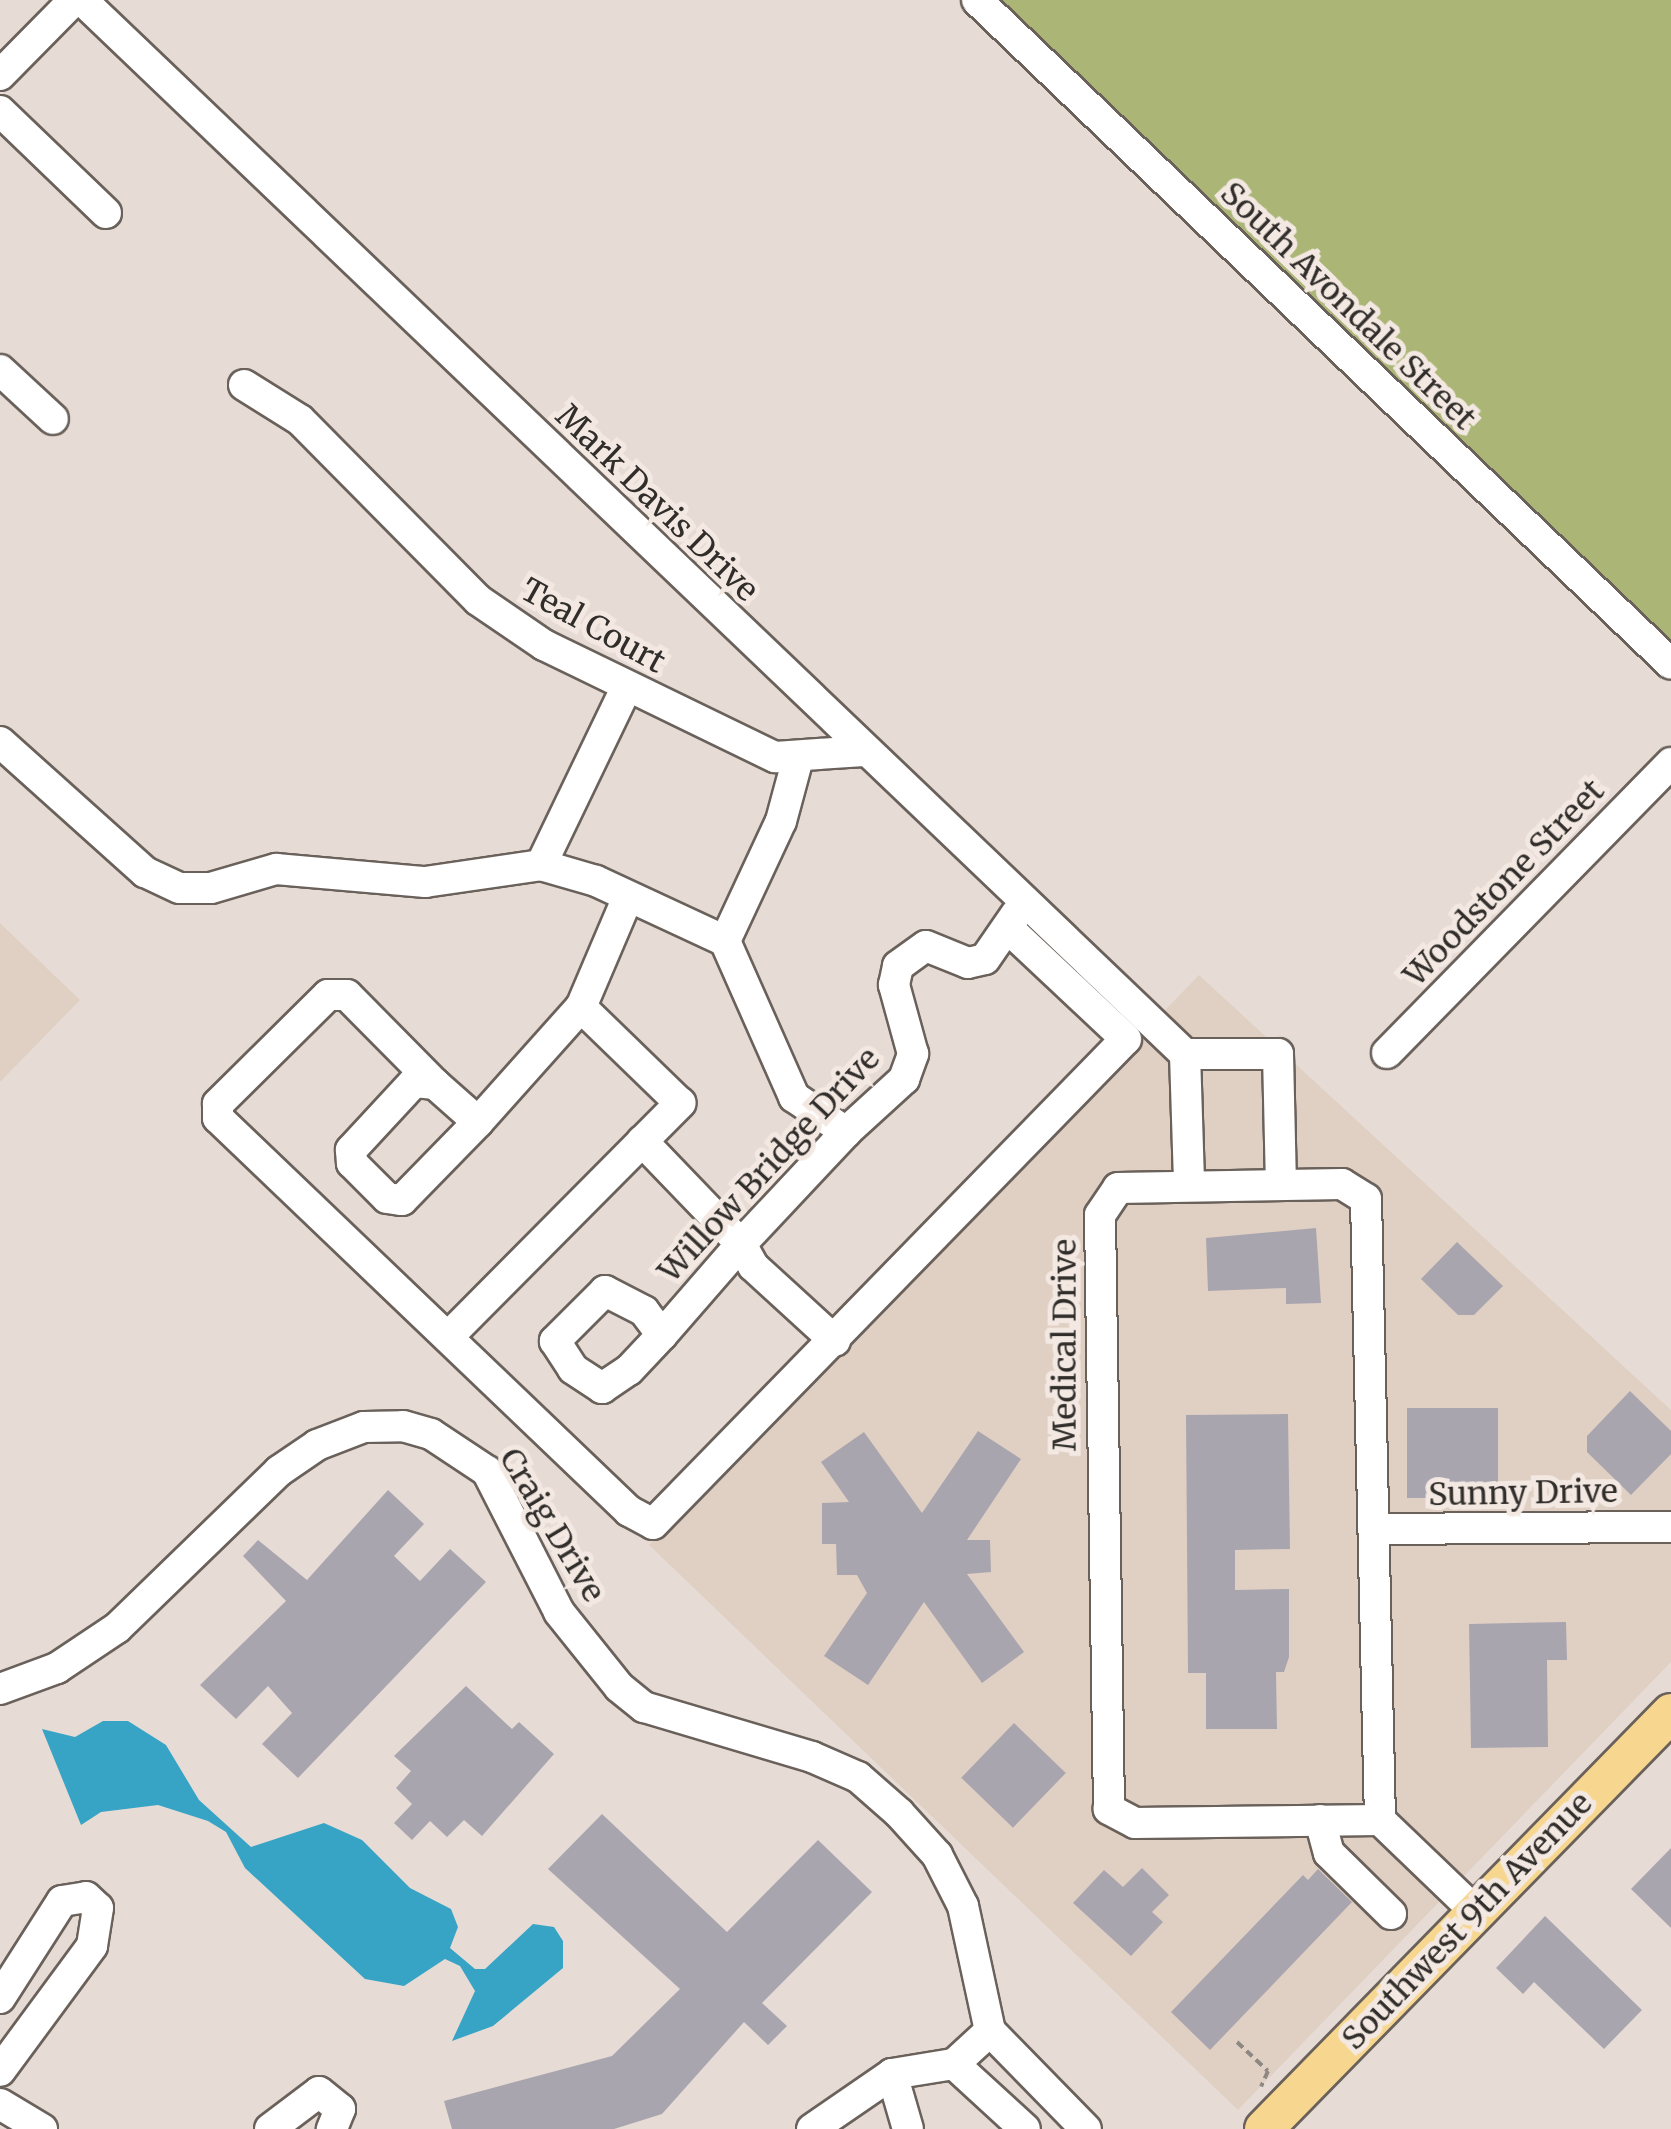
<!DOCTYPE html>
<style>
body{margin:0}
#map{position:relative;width:1671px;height:2129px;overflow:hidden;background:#e6dcd5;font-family:Merriweather,serif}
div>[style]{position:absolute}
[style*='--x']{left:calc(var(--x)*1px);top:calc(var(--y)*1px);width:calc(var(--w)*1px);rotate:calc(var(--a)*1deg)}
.built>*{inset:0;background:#e0d0c4}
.green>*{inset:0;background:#aab576}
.water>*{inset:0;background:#37a4c6}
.building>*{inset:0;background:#a9a5ae;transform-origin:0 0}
.path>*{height:4px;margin-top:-2px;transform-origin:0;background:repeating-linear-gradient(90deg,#8e8883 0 8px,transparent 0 13px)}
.roads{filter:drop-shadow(2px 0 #6a615b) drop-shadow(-2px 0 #6a615b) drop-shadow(0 2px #6a615b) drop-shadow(0 -2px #6a615b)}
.minor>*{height:30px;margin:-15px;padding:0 15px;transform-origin:15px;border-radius:15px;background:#fff}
.major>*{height:38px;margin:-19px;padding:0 19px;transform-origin:19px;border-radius:19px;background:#f7d78f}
span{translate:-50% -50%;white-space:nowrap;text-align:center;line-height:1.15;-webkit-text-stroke:10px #f3e9e2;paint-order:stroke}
.street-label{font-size:32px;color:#302d2a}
</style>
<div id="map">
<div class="built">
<div style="clip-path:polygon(0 923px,80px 1000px,0 1082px)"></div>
<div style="clip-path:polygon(1199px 975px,1671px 1410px,1671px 1662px,1238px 2110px,649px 1545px)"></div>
</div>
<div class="green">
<div style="clip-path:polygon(996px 0,1671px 0,1671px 644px)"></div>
</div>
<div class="water">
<div style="clip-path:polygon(103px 1721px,128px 1721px,166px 1745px,199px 1800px,251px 1847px,324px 1823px,362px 1840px,410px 1888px,451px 1909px,458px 1927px,450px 1948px,475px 1969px,485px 1969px,533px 1924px,554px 1927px,563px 1941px,563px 1968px,493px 2026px,452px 2041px,475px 1991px,460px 1966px,445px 1959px,404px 1986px,365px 1979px,245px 1868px,226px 1832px,208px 1821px,158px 1805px,101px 1812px,81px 1825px,42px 1729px,75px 1737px)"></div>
</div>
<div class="building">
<div style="clip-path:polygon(1316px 1228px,1321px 1303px,1286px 1304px,1286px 1288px,1208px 1291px,1206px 1238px)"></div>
<div style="clip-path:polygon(1457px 1242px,1503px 1286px,1474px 1315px,1458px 1315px,1421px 1279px)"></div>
<div style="clip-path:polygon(1630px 1391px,1671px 1431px,1671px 1454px,1631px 1495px,1587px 1452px,1587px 1436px)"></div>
<div style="left:1407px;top:1408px;width:91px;height:90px"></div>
<div style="clip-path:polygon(1288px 1414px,1290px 1549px,1235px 1550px,1235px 1590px,1289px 1589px,1289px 1657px,1284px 1672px,1276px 1672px,1277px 1729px,1206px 1729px,1206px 1673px,1188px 1673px,1186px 1415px)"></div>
<div style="clip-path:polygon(978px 1431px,1021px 1459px,967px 1540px,990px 1540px,991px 1572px,967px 1574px,1024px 1652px,982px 1683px,924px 1602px,868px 1685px,824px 1656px,867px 1593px,857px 1575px,837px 1575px,836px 1544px,822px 1544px,822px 1503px,849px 1502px,821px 1462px,864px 1432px,922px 1513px)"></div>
<div style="clip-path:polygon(388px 1490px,424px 1524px,394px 1556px,420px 1581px,450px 1549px,486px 1582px,298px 1778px,262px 1744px,292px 1713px,268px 1686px,236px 1719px,200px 1685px,286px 1601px,243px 1556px,258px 1540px,307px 1580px)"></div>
<div style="clip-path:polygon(1566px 1622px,1567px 1660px,1547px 1660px,1548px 1747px,1471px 1748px,1469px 1624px)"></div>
<div style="clip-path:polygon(466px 1686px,512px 1729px,519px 1722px,554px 1754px,482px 1836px,464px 1820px,447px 1837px,430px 1821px,412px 1840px,394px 1823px,412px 1804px,396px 1788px,411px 1771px,394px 1756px)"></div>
<div style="left:1014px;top:1723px;width:72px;height:76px;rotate:44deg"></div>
<div style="clip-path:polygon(602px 1814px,727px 1932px,818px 1840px,872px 1892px,762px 2003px,787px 2026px,768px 2045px,744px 2022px,662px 2114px,614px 2129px,452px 2129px,444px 2101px,612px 2056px,680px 1989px,548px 1869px)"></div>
<div style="clip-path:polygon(1671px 1848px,1671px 1928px,1631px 1889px)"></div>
<div style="clip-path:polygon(1142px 1868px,1169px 1895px,1152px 1912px,1163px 1922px,1131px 1956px,1073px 1903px,1104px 1870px,1123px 1887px)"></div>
<div style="clip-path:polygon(1318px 1869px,1352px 1902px,1210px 2050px,1171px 2012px,1303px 1875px,1308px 1880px)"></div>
<div style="clip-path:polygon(1545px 1916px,1642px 2010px,1604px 2049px,1534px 1982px,1523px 1994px,1496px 1968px)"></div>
</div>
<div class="path">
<div style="--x:1237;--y:2042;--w:42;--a:43.1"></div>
<div style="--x:1268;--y:2071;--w:17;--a:114"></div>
</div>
<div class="roads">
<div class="minor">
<div style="--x:82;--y:0;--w:1526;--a:43.7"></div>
<div style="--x:1185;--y:1054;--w:130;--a:88.2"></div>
<div style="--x:977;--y:0;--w:960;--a:43.73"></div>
<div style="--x:0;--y:75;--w:105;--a:-45.4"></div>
<div style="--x:0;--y:111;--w:147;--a:43.9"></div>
<div style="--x:0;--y:370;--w:72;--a:42.8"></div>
<div style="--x:244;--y:385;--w:66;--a:32"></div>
<div style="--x:300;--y:420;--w:253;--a:45.3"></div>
<div style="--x:478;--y:600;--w:80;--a:34.3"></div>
<div style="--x:544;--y:645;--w:257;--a:25.9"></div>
<div style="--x:775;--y:757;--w:89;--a:-3.9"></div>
<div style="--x:0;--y:742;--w:195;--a:41.9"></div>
<div style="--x:145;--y:872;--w:38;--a:25"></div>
<div style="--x:180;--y:888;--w:31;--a:0"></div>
<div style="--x:211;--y:888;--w:68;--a:-16.3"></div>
<div style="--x:276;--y:869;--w:150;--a:5"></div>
<div style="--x:425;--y:882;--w:117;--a:-8.3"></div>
<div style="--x:541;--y:865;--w:57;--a:16.2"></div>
<div style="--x:596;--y:881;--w:142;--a:24.9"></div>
<div style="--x:725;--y:941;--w:171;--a:66.1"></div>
<div style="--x:794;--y:1097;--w:63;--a:33.9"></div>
<div style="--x:541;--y:865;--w:196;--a:-64.3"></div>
<div style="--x:725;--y:941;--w:132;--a:-65"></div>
<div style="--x:781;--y:821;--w:65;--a:-74.9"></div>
<div style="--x:1387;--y:1053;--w:406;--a:-45.6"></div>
<div style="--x:1185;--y:1054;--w:93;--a:0"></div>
<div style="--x:1278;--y:1054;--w:130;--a:88.7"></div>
<div style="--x:435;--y:1084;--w:125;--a:-134.7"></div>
<div style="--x:347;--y:995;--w:19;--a:180"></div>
<div style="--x:328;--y:995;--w:155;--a:135.3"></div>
<div style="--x:218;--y:1104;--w:14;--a:90"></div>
<div style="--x:218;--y:1118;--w:569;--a:43.72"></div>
<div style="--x:629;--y:1511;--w:27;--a:28"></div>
<div style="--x:653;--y:1524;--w:677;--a:-45.72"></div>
<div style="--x:1126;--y:1039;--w:161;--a:-136.8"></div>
<div style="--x:478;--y:1122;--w:57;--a:-138.5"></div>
<div style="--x:435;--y:1084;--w:21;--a:-175"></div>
<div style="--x:414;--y:1082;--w:93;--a:132.8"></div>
<div style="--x:351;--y:1150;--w:13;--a:86"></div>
<div style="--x:352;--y:1163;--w:49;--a:45"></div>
<div style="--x:387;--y:1198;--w:15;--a:8"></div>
<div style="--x:402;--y:1200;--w:109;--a:-45.7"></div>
<div style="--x:478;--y:1122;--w:154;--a:-48.2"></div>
<div style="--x:581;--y:1007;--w:117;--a:-66.9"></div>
<div style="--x:642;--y:1141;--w:143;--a:46.1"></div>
<div style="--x:741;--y:1244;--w:25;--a:61"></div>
<div style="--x:753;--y:1266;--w:111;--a:42.4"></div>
<div style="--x:662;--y:1335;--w:30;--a:-127"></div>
<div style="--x:644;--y:1311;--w:44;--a:-152.9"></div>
<div style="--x:605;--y:1291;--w:71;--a:135"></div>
<div style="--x:555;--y:1341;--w:33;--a:57"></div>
<div style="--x:573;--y:1369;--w:35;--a:33"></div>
<div style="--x:602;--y:1388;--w:32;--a:-34"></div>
<div style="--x:629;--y:1370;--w:48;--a:-46.7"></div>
<div style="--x:662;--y:1335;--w:121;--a:-49"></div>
<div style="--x:741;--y:1244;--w:154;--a:-46.8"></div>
<div style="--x:846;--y:1132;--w:79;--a:-42.4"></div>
<div style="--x:904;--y:1079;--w:27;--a:-70"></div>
<div style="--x:913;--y:1054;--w:72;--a:-105.4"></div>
<div style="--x:894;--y:985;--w:19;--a:-78"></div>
<div style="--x:898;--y:966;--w:34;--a:-36"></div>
<div style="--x:926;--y:946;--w:45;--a:22"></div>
<div style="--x:968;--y:963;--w:17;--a:-13"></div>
<div style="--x:985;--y:959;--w:55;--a:-55.4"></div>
<div style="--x:448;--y:1337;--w:330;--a:-45.2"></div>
<div style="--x:680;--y:1103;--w:138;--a:-135.9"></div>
<div style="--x:1375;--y:1529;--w:296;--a:-0.4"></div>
<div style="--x:0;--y:1689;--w:61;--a:-20.2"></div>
<div style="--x:57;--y:1668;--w:72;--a:-33.7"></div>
<div style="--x:117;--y:1628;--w:226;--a:-44.1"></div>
<div style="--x:279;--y:1471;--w:46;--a:-34.4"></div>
<div style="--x:317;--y:1445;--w:50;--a:-21"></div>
<div style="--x:364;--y:1427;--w:39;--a:-1"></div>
<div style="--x:403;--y:1426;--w:29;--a:16"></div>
<div style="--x:431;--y:1434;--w:67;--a:33.5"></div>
<div style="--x:487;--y:1471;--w:158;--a:62.9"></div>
<div style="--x:559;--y:1612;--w:96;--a:51.3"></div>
<div style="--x:619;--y:1687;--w:32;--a:39"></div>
<div style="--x:644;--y:1707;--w:175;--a:16.6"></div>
<div style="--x:812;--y:1757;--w:50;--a:23.5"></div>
<div style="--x:858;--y:1777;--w:55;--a:41.3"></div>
<div style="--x:899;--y:1813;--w:57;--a:47.9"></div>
<div style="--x:937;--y:1855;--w:57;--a:63"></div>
<div style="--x:963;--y:1906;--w:128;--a:77.8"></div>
<div style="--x:990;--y:2031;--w:137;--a:45.6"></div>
<div style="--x:1320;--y:1820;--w:34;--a:75"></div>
<div style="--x:1329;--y:1853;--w:87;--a:44.5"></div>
<div style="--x:1380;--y:1820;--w:245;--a:179.3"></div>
<div style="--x:1135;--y:1823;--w:30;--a:-152"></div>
<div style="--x:1109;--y:1809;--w:594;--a:-90.87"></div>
<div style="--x:1100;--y:1215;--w:32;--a:-56"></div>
<div style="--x:1118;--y:1188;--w:224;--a:-1"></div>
<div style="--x:1342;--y:1184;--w:28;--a:32"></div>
<div style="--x:1366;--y:1199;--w:621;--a:88.71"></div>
<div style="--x:1380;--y:1820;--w:133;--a:43.8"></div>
<div style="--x:0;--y:1998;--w:115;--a:-57.4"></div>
<div style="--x:62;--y:1901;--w:24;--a:-9"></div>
<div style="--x:86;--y:1897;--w:16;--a:43"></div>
<div style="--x:98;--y:1908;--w:38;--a:99"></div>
<div style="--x:92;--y:1946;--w:155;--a:126.4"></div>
<div style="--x:954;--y:2064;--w:96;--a:42.5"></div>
<div style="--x:892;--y:2074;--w:57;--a:73.8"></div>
<div style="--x:0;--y:2104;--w:49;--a:30.8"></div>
<div style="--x:270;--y:2129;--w:61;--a:-37.1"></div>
<div style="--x:319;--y:2092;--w:27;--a:39"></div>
<div style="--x:340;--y:2109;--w:22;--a:112"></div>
<div style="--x:812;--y:2129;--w:97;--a:-34.5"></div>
<div style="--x:892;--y:2074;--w:63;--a:-9.2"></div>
<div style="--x:954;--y:2064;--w:49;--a:-42.5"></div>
</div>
<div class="major">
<div style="--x:1264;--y:2129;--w:582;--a:-45.63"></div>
</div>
</div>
<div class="street-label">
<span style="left:1348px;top:306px;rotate:44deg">South Avondale Street</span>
<span style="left:657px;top:503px;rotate:44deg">Mark Davis Drive</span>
<span style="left:593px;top:626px;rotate:29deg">Teal Court</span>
<span style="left:1504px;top:883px;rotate:-46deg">Woodstone Street</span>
<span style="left:769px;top:1165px;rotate:-47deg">Willow Bridge Drive</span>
<span style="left:1065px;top:1345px;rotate:-90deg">Medical Drive</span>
<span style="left:1523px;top:1493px;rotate:-1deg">Sunny Drive</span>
<span style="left:552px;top:1525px;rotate:59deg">Craig Drive</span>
<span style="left:1467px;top:1921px;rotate:-46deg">Southwest 9th Avenue</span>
</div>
</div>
